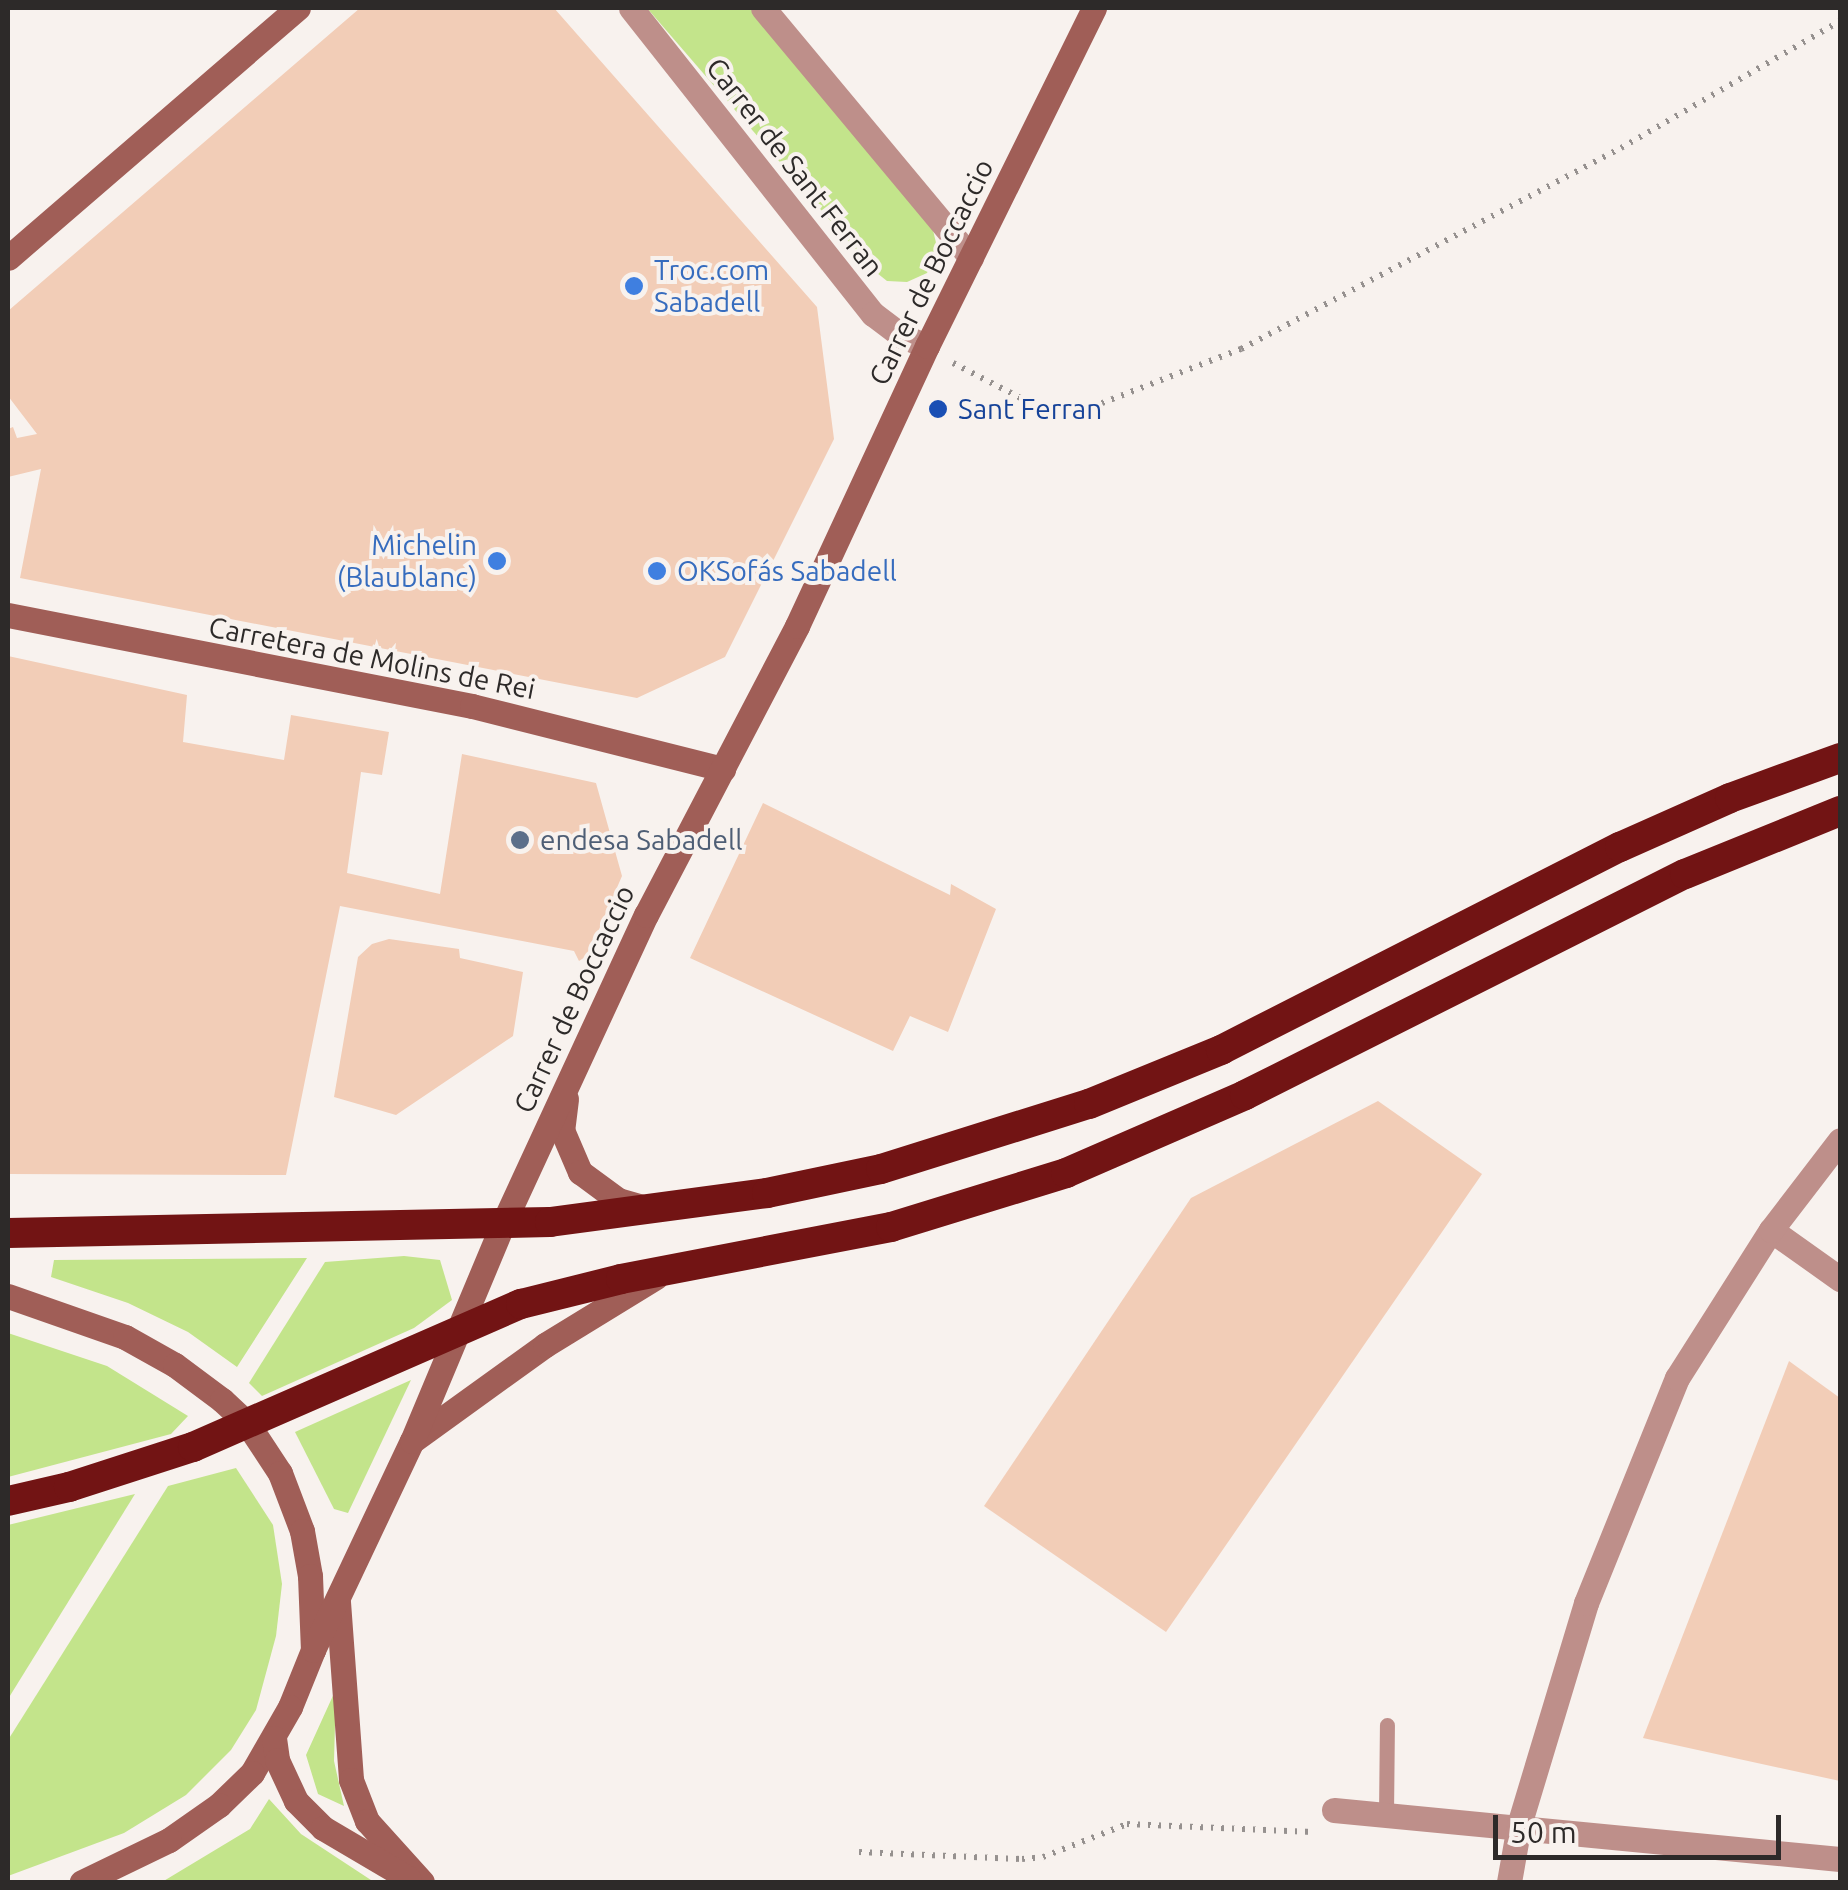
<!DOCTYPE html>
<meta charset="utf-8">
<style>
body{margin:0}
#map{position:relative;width:1848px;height:1890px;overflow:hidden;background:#f8f2ee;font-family:Ubuntu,sans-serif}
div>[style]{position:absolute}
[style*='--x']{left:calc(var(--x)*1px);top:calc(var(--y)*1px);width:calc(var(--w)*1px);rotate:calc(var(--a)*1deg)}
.green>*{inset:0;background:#c3e48b}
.building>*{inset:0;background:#f2cdb7}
.path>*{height:6px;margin-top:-3px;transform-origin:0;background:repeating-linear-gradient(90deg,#96918f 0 2.5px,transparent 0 10.5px)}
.lane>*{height:15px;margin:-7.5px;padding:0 7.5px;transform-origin:7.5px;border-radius:7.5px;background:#be8f8a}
.street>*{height:25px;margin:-12.5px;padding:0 12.5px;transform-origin:12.5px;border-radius:12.5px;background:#be8f8a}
.secondary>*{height:25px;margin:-12.5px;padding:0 12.5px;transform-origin:12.5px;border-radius:12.5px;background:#a05e57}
.highway>*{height:30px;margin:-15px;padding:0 15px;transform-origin:15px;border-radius:15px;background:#721414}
.dots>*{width:28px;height:28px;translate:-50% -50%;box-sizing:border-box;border:5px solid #f8f2ee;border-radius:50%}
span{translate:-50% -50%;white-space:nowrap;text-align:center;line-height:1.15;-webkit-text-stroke:8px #f8f2ee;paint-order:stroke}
.street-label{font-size:28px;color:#2d2a29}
.shop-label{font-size:28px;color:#366cbe}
.left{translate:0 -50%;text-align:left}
.right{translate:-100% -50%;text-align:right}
.transit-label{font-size:28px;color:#164399}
.service-label{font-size:28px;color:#4e5e75}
.frame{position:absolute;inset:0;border:10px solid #2d2a29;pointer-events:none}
.scale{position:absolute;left:1493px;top:1815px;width:288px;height:45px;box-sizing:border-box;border:5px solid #2d2a29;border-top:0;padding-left:12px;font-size:30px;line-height:35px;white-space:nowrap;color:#2d2a29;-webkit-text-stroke:8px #f8f2ee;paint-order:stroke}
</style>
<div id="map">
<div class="green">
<div style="clip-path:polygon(647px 8px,750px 8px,918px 204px,932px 226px,938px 251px,927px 273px,907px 282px,887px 281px,872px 269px)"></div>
<div style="clip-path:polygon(404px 1256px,440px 1260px,452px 1300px,414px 1328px,262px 1396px,249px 1383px,325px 1262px)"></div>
<div style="clip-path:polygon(307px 1258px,237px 1367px,188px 1332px,128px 1303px,51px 1277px,54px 1260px)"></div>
<div style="clip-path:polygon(8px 1333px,107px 1366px,188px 1416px,171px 1434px,8px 1477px)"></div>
<div style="clip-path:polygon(411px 1380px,348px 1513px,334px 1509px,295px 1432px)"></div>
<div style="clip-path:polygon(236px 1468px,273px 1525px,282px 1584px,276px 1636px,256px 1710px,231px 1750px,186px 1795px,124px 1833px,8px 1876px,8px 1740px,168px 1486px)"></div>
<div style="clip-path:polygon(135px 1494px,8px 1699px,8px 1525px)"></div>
<div style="clip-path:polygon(336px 1689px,334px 1761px,344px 1806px,318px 1794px,306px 1755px)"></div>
<div style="clip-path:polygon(269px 1799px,301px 1834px,374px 1882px,162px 1882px,250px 1829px)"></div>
</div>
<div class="building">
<div style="clip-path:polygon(360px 8px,554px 8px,817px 307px,834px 439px,725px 657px,637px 698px,20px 578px,41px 469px,8px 477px,8px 429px,13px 427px,17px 438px,37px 434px,8px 396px,8px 311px)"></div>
<div style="clip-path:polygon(8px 656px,187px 695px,183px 742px,284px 760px,291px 715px,389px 732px,382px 775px,361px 772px,347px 873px,440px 894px,462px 754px,596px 783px,622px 876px,588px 955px,579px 961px,574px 951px,340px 906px,286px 1175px,8px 1174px)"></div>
<div style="clip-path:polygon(763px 803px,950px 895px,951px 884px,996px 909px,948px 1032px,910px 1016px,893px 1051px,690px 958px)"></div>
<div style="clip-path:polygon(389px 939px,459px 949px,460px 958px,523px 972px,513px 1036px,396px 1115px,334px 1097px,358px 957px,372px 944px)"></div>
<div style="clip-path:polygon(1378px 1101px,1482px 1174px,1166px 1632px,984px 1506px,1191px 1198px)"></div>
<div style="clip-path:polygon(1789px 1361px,1840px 1398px,1840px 1781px,1643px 1738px)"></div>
</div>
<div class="path">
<div style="--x:953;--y:363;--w:89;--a:27.4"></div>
<div style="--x:1032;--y:404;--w:60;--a:2.9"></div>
<div style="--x:1092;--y:407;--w:160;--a:-21.3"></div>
<div style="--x:1241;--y:349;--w:430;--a:-27.9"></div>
<div style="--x:1621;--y:148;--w:253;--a:-30.1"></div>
<div style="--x:859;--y:1852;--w:163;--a:2.5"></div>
<div style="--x:1022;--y:1859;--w:21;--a:-5"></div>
<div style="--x:1043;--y:1857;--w:90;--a:-21.4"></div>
<div style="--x:1127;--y:1824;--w:186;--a:2.5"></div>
</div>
<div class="lane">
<div style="--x:1386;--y:1815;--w:90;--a:-89.4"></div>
</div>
<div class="street">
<div style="--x:631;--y:8;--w:390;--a:51.7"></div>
<div style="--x:873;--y:314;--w:36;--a:37"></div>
<div style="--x:902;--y:336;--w:27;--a:22"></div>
<div style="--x:763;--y:8;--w:325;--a:50.2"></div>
<div style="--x:1771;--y:1230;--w:85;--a:35.4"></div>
<div style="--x:1334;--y:1810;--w:508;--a:5.53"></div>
<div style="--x:1509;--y:1882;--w:58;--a:-80"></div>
<div style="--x:1519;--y:1825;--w:232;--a:-73.2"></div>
<div style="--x:1586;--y:1603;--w:243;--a:-68"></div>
<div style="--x:1677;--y:1378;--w:175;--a:-57.6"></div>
<div style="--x:1771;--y:1230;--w:113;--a:-52.5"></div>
</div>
<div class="secondary">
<div style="--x:8;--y:258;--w:383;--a:-40.8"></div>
<div style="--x:8;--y:615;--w:473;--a:11.1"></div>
<div style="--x:472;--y:706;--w:259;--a:14.1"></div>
<div style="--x:566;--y:1099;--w:31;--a:97"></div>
<div style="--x:562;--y:1130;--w:46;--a:66.8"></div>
<div style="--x:580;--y:1172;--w:47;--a:36.4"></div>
<div style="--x:618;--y:1200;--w:29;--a:16"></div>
<div style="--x:8;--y:1296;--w:124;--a:19.3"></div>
<div style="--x:125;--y:1337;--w:57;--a:29.2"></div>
<div style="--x:175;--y:1365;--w:59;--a:36.7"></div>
<div style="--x:222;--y:1400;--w:34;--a:43"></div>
<div style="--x:247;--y:1423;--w:60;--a:56.6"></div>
<div style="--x:280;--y:1473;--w:62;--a:69.2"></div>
<div style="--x:302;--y:1531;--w:46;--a:79.9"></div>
<div style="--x:310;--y:1576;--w:74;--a:87.7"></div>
<div style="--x:313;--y:1650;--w:61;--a:112"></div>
<div style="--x:290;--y:1707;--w:76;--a:119.9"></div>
<div style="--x:252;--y:1773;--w:46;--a:135.9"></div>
<div style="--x:219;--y:1805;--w:61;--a:145"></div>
<div style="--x:169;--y:1840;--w:97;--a:154.2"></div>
<div style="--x:412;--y:1441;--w:164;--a:-35.8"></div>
<div style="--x:545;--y:1345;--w:130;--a:-31.5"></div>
<div style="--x:338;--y:1602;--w:178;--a:85.8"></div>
<div style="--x:351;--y:1780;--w:44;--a:68.7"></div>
<div style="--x:367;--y:1821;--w:82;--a:48"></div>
<div style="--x:313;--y:1650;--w:231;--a:-64.7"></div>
<div style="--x:412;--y:1441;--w:233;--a:-67.3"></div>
<div style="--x:502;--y:1226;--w:343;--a:-65.2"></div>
<div style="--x:646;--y:915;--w:326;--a:-62.4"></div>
<div style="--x:797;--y:626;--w:309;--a:-65.1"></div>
<div style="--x:927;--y:346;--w:377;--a:-63.7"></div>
<div style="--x:274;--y:1738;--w:22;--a:82"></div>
<div style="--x:277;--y:1760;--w:45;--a:65.1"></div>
<div style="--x:296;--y:1801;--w:38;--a:45"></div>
<div style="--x:323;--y:1828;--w:99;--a:30.5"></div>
</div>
<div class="highway">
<div style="--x:8;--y:1233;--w:542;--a:-1.16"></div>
<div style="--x:550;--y:1222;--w:219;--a:-7.6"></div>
<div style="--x:767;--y:1193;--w:116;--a:-11.9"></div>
<div style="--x:881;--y:1169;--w:218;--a:-17.4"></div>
<div style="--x:1089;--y:1104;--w:143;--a:-22.2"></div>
<div style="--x:1221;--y:1050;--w:448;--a:-27"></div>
<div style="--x:1620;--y:847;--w:120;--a:-24"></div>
<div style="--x:1730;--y:798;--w:117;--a:-20"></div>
<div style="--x:8;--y:1501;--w:63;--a:-12.9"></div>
<div style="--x:69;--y:1487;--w:130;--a:-17.9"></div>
<div style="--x:193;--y:1447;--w:358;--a:-23.6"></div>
<div style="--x:521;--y:1304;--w:103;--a:-14"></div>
<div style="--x:621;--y:1279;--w:275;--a:-10.9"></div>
<div style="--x:891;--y:1227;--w:183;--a:-17.1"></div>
<div style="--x:1066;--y:1173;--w:195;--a:-23.5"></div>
<div style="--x:1245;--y:1095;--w:492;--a:-26.7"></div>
<div style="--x:1685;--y:874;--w:167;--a:-22.1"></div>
</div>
<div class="dots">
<div style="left:634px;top:286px;background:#3f7fe0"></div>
<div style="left:938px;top:409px;background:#1a4fb4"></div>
<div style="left:497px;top:561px;background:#3f7fe0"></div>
<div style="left:657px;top:571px;background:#3f7fe0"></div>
<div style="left:520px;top:840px;background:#5c6f8a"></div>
</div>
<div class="street-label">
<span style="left:795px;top:167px;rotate:52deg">Carrer de Sant Ferran</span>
<span style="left:931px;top:272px;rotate:-64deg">Carrer de Boccaccio</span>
<span style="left:372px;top:658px;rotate:11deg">Carretera de Molins de Rei</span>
<span style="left:574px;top:999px;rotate:-65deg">Carrer de Boccaccio</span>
</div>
<div class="shop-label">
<span class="left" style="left:654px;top:286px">Troc.com<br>Sabadell</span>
<span class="right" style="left:477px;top:561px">Michelin<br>(Blaublanc)</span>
<span class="left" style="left:677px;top:571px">OKSofás Sabadell</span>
</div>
<div class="transit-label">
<span class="left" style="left:958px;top:409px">Sant Ferran</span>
</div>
<div class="service-label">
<span class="left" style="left:540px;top:840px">endesa Sabadell</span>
</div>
<div class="frame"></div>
<div class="scale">50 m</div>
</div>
